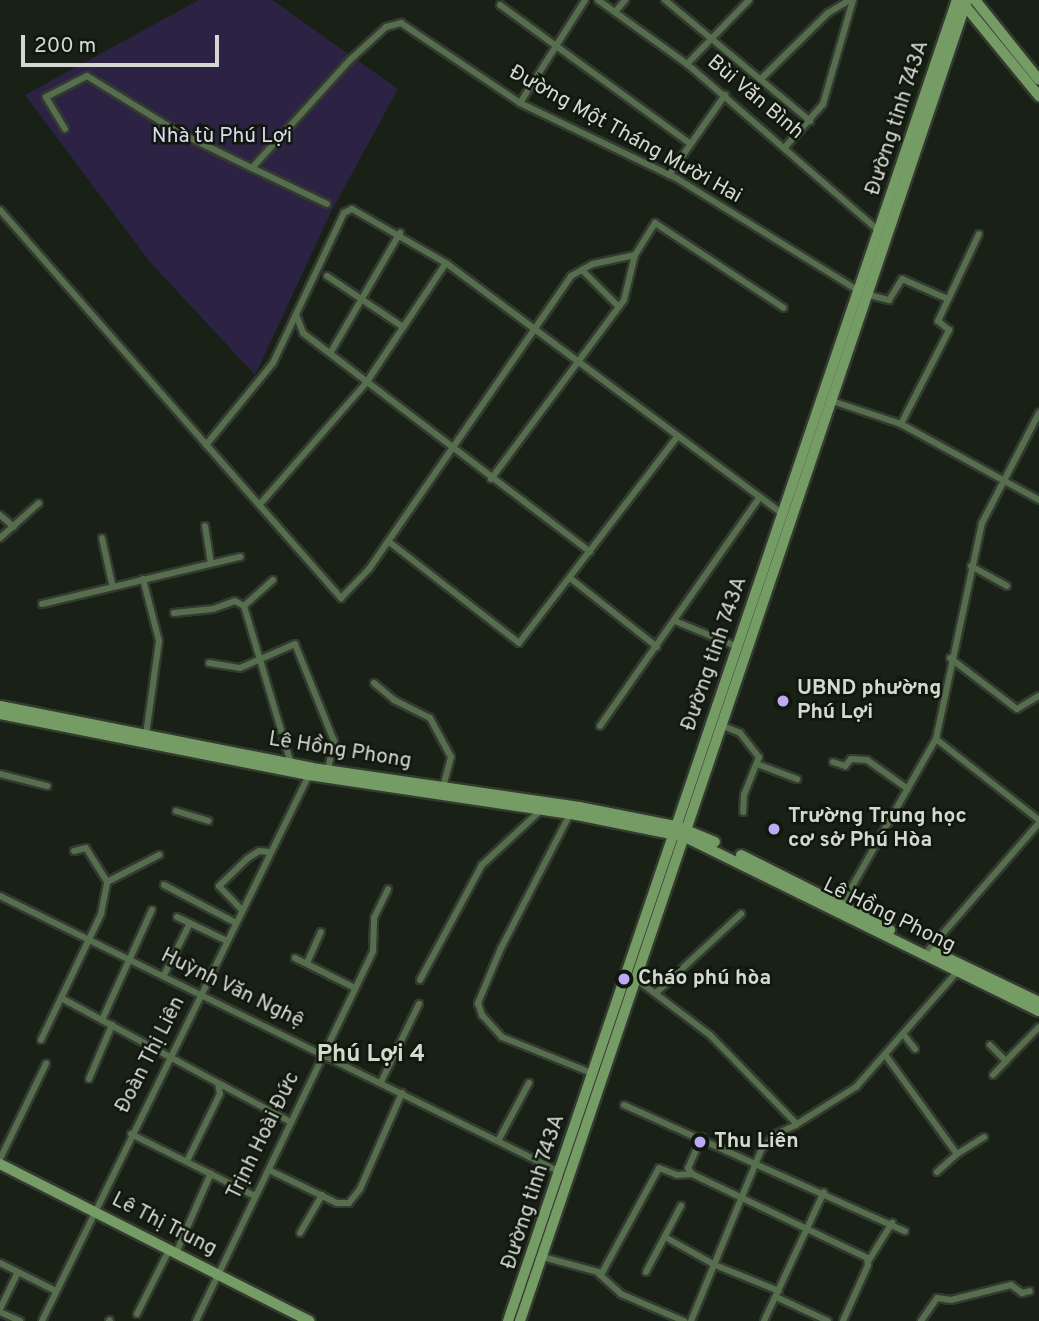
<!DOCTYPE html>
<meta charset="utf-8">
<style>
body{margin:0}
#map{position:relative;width:1039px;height:1321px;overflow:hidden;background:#192016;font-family:Overpass,sans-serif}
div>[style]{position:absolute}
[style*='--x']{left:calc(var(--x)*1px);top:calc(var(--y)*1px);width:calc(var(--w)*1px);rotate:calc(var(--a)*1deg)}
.green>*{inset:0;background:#2c2344}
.roads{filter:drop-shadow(2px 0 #333a30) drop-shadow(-2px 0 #333a30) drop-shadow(0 2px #333a30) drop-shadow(0 -2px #333a30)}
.street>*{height:6px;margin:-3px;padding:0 3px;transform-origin:3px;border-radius:3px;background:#566e4d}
.secondary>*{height:10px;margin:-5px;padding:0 5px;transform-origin:5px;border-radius:5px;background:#769c66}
.dots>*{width:19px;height:19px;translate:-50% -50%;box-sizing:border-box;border:4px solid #10170d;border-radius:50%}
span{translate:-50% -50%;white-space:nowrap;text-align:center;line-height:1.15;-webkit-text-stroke:5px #10170d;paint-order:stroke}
.street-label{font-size:21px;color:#d3d8d1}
.park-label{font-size:21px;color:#ddd7f4}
.poi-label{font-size:21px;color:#d3d8d1;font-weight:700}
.left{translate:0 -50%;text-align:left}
.quarter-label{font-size:24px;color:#d0dbcc;font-weight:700}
.scale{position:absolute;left:21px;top:35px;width:198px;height:32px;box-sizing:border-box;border:4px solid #d3d8d1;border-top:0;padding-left:9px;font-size:21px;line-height:24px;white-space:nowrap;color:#d3d8d1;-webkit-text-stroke:5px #10170d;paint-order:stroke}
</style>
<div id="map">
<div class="green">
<div style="clip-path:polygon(199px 0,272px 0,398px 89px,331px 212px,255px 375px,150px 262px,25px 95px)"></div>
</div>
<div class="roads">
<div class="street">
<div style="--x:598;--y:0;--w:110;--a:35.7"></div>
<div style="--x:687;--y:64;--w:256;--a:41"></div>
<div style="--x:665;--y:0;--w:189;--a:39.8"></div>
<div style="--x:500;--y:5;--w:234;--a:36.1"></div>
<div style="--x:615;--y:12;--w:16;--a:-50"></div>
<div style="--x:687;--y:64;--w:89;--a:-45.9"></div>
<div style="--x:761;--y:79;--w:94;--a:-44.6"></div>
<div style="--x:828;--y:13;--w:26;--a:-31"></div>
<div style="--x:520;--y:103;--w:122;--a:-57.7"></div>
<div style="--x:65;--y:129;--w:37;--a:-121"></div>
<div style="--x:46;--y:97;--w:46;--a:-27.1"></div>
<div style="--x:87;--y:76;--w:105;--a:31.7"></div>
<div style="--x:176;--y:131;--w:85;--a:26"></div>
<div style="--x:252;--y:168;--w:146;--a:-47.8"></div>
<div style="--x:350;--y:60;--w:49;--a:-42.5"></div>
<div style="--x:386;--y:27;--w:16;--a:-15"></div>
<div style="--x:401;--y:23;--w:143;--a:33.9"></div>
<div style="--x:520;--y:103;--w:173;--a:25.7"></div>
<div style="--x:676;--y:178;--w:215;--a:31.7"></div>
<div style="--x:786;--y:146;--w:56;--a:-48.6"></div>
<div style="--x:823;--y:104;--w:108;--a:-73.9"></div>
<div style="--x:252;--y:168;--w:83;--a:25.6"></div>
<div style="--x:669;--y:175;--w:98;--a:-55"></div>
<div style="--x:0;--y:210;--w:517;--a:48.69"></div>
<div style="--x:341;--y:598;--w:40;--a:-46"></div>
<div style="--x:369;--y:569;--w:356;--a:-55.4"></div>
<div style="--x:571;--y:276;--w:25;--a:-29"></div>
<div style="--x:593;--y:264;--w:43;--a:-12.1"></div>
<div style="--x:582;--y:270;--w:52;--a:45"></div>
<div style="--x:327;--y:276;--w:92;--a:33.9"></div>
<div style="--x:869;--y:295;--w:21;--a:14"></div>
<div style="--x:889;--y:300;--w:25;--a:-58"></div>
<div style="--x:902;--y:279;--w:50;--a:23.5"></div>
<div style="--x:297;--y:317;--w:17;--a:69"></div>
<div style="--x:303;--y:333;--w:361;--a:37.3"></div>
<div style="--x:331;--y:352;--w:138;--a:-59.9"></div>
<div style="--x:832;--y:401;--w:73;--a:18.4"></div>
<div style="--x:901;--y:424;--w:158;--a:28.8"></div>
<div style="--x:901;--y:424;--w:106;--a:-62.9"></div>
<div style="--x:949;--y:330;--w:14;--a:-141"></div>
<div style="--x:938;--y:321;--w:96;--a:-64.8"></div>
<div style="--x:206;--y:445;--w:106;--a:-50.7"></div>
<div style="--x:273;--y:363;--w:166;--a:-64.7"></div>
<div style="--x:344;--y:213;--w:9;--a:-27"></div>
<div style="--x:352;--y:209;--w:108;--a:29.9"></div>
<div style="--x:446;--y:263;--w:420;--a:36.7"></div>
<div style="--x:491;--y:479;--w:223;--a:-53.4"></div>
<div style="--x:624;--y:300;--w:46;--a:-76.3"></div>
<div style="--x:635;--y:255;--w:38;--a:-58"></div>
<div style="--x:655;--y:223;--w:154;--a:33.4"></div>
<div style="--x:261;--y:503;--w:159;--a:-48.8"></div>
<div style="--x:366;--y:383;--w:144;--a:-56.3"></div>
<div style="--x:0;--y:515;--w:18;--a:41"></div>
<div style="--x:205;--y:526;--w:36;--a:81"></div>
<div style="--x:0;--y:538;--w:52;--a:-41.9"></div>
<div style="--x:102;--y:538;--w:47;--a:77.7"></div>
<div style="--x:388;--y:541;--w:166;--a:37.9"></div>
<div style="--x:519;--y:643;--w:261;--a:-52.5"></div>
<div style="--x:971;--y:566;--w:41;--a:29.1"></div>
<div style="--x:570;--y:578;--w:111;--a:38.4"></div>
<div style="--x:143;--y:579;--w:64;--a:75.5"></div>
<div style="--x:159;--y:641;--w:95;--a:97.9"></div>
<div style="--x:42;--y:604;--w:204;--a:-13.4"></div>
<div style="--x:244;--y:606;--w:39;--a:-42"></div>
<div style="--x:174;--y:613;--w:39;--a:-6"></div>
<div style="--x:213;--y:609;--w:23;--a:-20"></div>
<div style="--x:235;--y:601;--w:10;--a:29"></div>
<div style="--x:244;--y:606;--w:165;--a:73.4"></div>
<div style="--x:675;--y:621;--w:68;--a:22.4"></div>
<div style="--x:950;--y:658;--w:84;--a:37.3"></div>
<div style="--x:1017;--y:709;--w:26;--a:-31"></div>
<div style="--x:209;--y:663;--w:31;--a:9"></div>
<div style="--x:240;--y:668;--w:60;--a:-23.6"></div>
<div style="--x:295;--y:644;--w:105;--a:68.1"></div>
<div style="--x:334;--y:741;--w:29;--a:102"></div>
<div style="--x:374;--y:683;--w:26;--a:40"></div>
<div style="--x:394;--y:700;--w:40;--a:26.6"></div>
<div style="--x:430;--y:718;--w:44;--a:61.7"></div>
<div style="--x:451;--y:757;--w:30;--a:105"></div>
<div style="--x:600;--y:726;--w:279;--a:-55.1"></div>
<div style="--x:723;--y:726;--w:18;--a:22"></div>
<div style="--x:740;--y:733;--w:31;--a:52"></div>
<div style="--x:759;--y:757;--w:41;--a:111.5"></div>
<div style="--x:744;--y:795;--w:17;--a:93"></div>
<div style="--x:936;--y:739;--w:131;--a:38.2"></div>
<div style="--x:833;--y:762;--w:13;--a:18"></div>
<div style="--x:845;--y:766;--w:9;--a:-49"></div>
<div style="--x:851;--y:759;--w:16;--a:4"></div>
<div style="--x:867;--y:760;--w:50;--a:35.3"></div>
<div style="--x:757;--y:764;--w:43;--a:20.6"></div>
<div style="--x:0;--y:774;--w:49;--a:14.3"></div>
<div style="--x:176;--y:811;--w:34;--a:17"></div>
<div style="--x:570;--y:814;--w:151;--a:117.2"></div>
<div style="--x:501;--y:948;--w:60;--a:112.7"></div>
<div style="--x:478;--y:1003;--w:13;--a:72"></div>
<div style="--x:482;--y:1015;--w:30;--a:48"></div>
<div style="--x:502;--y:1037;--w:99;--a:21.9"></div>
<div style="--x:74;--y:851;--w:12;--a:-14"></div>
<div style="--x:86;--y:848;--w:40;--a:58"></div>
<div style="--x:164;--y:885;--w:81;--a:27.8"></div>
<div style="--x:0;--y:896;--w:624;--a:26.24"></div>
<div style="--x:841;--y:906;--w:192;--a:-60.4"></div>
<div style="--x:936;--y:739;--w:221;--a:-78"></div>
<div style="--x:982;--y:523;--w:124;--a:-62.6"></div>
<div style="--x:242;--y:910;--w:33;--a:-134"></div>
<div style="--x:219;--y:886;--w:40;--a:-44"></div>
<div style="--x:248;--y:858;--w:13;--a:-32"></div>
<div style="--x:259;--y:851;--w:11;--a:5"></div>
<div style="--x:177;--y:917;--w:55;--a:25.6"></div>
<div style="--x:925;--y:954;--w:174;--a:-49"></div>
<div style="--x:295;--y:958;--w:67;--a:26.6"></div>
<div style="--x:307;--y:963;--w:34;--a:-66"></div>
<div style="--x:164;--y:975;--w:58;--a:-63.4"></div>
<div style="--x:636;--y:979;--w:93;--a:37.1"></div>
<div style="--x:710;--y:1035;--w:124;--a:45.7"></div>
<div style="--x:797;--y:1124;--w:70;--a:-32.1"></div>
<div style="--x:856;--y:1087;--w:154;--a:-48.7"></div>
<div style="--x:420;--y:980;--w:131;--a:-61.7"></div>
<div style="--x:482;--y:865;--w:81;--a:-43"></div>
<div style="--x:657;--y:992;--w:115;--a:-42.9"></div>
<div style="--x:63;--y:999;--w:176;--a:28.5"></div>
<div style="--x:218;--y:1083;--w:11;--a:80"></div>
<div style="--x:220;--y:1094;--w:75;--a:116.2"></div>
<div style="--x:102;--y:1020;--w:121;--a:-65.6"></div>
<div style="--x:904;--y:1035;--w:18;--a:52"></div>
<div style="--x:41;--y:1040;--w:140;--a:-64.5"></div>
<div style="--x:101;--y:914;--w:33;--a:-79"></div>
<div style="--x:107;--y:882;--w:59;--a:-27.4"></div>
<div style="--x:990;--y:1045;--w:23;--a:45"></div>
<div style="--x:1006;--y:1061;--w:47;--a:-45.9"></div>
<div style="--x:886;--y:1056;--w:121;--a:54.1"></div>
<div style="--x:957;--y:1154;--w:32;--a:-32"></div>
<div style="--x:993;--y:1075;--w:19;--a:-47"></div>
<div style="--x:89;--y:1079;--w:59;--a:-66.9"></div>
<div style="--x:381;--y:1082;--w:87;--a:-64"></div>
<div style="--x:220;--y:1084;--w:81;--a:28.2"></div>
<div style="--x:624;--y:1105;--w:308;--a:24.2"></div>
<div style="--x:131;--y:1134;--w:139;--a:26.6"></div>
<div style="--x:702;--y:1137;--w:34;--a:114"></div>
<div style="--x:688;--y:1168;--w:7;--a:56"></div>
<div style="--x:692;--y:1174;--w:194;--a:25.6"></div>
<div style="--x:867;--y:1258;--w:7;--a:82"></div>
<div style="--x:868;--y:1265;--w:61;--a:114.1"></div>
<div style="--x:498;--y:1141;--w:66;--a:-61.9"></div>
<div style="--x:0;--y:1159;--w:106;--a:-64.2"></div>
<div style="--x:269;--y:1170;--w:76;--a:25.9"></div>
<div style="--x:337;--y:1203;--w:12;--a:0"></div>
<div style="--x:349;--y:1203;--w:18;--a:-52"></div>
<div style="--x:360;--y:1189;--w:105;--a:-66.4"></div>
<div style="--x:937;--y:1172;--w:27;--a:-42"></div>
<div style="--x:300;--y:1233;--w:44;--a:-59.9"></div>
<div style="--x:665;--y:1237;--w:57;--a:29.2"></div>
<div style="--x:715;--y:1265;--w:69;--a:22.1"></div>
<div style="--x:176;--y:1253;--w:87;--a:-66.4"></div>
<div style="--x:543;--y:1257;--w:61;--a:15.2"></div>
<div style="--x:602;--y:1273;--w:119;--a:-61.5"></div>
<div style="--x:659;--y:1168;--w:19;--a:21"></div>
<div style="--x:677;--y:1175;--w:15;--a:-4"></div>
<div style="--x:869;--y:1260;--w:44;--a:-58.1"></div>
<div style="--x:0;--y:1263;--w:63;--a:26.6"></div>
<div style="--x:646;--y:1272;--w:75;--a:-62.1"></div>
<div style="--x:599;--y:1274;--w:30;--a:42"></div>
<div style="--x:621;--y:1294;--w:69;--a:23.2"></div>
<div style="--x:776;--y:1297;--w:57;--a:24.8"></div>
<div style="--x:0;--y:1309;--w:41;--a:-64.1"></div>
<div style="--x:0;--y:1312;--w:22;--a:24"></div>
<div style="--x:137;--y:1314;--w:72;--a:-63.4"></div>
<div style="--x:42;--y:1321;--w:610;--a:-63.94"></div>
<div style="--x:109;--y:1321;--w:1;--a:-45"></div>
<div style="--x:196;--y:1321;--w:410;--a:-64.4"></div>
<div style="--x:373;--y:951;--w:33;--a:-88"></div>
<div style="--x:374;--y:918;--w:32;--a:-64"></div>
<div style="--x:691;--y:1321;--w:185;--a:-67.7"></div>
<div style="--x:761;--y:1150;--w:22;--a:-47"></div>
<div style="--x:776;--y:1134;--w:22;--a:-24"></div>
<div style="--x:764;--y:1321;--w:142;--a:-65.1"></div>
<div style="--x:921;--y:1321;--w:28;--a:-55"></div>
<div style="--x:937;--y:1298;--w:14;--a:8"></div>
<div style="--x:951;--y:1300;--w:62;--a:-14"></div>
<div style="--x:1011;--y:1285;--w:14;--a:36"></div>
<div style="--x:1022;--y:1293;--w:8;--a:-14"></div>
</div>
<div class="secondary">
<div style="--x:975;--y:0;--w:102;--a:51.3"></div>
<div style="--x:962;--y:2;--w:122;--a:50.7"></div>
<div style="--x:0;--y:706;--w:318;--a:11.2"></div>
<div style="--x:312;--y:768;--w:270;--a:8.3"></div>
<div style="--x:579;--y:807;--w:99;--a:11.1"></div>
<div style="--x:676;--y:826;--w:42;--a:22.3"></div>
<div style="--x:0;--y:714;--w:315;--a:11.2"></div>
<div style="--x:309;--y:775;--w:271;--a:8.5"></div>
<div style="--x:577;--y:815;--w:110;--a:11.5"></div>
<div style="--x:685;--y:837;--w:394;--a:26.2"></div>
<div style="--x:741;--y:855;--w:167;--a:26.7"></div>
<div style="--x:935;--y:952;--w:115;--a:25.7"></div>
<div style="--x:0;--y:1164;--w:347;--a:26.9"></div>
<div style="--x:508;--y:1321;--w:1395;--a:-71.23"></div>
<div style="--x:520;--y:1321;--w:1395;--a:-71.31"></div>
</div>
</div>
<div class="dots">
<div style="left:783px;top:701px;background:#bda9f5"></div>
<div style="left:774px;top:829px;background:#bda9f5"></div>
<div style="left:624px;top:979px;background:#bda9f5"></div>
<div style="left:700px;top:1142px;background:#bda9f5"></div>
</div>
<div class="street-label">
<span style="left:755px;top:98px;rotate:40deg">Bùi Văn Bình</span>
<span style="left:898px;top:118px;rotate:-72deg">Đường tỉnh 743A</span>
<span style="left:625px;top:135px;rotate:29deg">Đường Một Tháng Mười Hai</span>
<span style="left:715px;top:654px;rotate:-71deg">Đường tỉnh 743A</span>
<span style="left:340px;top:751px;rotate:9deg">Lê Hồng Phong</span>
<span style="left:889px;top:916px;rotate:26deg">Lê Hồng Phong</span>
<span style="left:232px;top:989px;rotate:26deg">Huỳnh Văn Nghệ</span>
<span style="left:151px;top:1055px;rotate:-63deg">Đoàn Thị Liên</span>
<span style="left:264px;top:1136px;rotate:-64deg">Trịnh Hoài Đức</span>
<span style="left:534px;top:1192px;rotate:-72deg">Đường tỉnh 743A</span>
<span style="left:164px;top:1225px;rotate:27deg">Lê Thị Trung</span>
</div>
<div class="park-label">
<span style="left:222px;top:137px">Nhà tù Phú Lợi</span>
</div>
<div class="poi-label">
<span class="left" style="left:797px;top:701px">UBND phường<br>Phú Lợi</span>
<span class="left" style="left:788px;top:829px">Trường Trung học<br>cơ sở Phú Hòa</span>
<span class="left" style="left:638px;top:979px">Cháo phú hòa</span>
<span class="left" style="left:714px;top:1142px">Thu Liên</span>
</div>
<div class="quarter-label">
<span style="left:371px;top:1056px">Phú Lợi 4</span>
</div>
<div class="scale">200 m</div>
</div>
